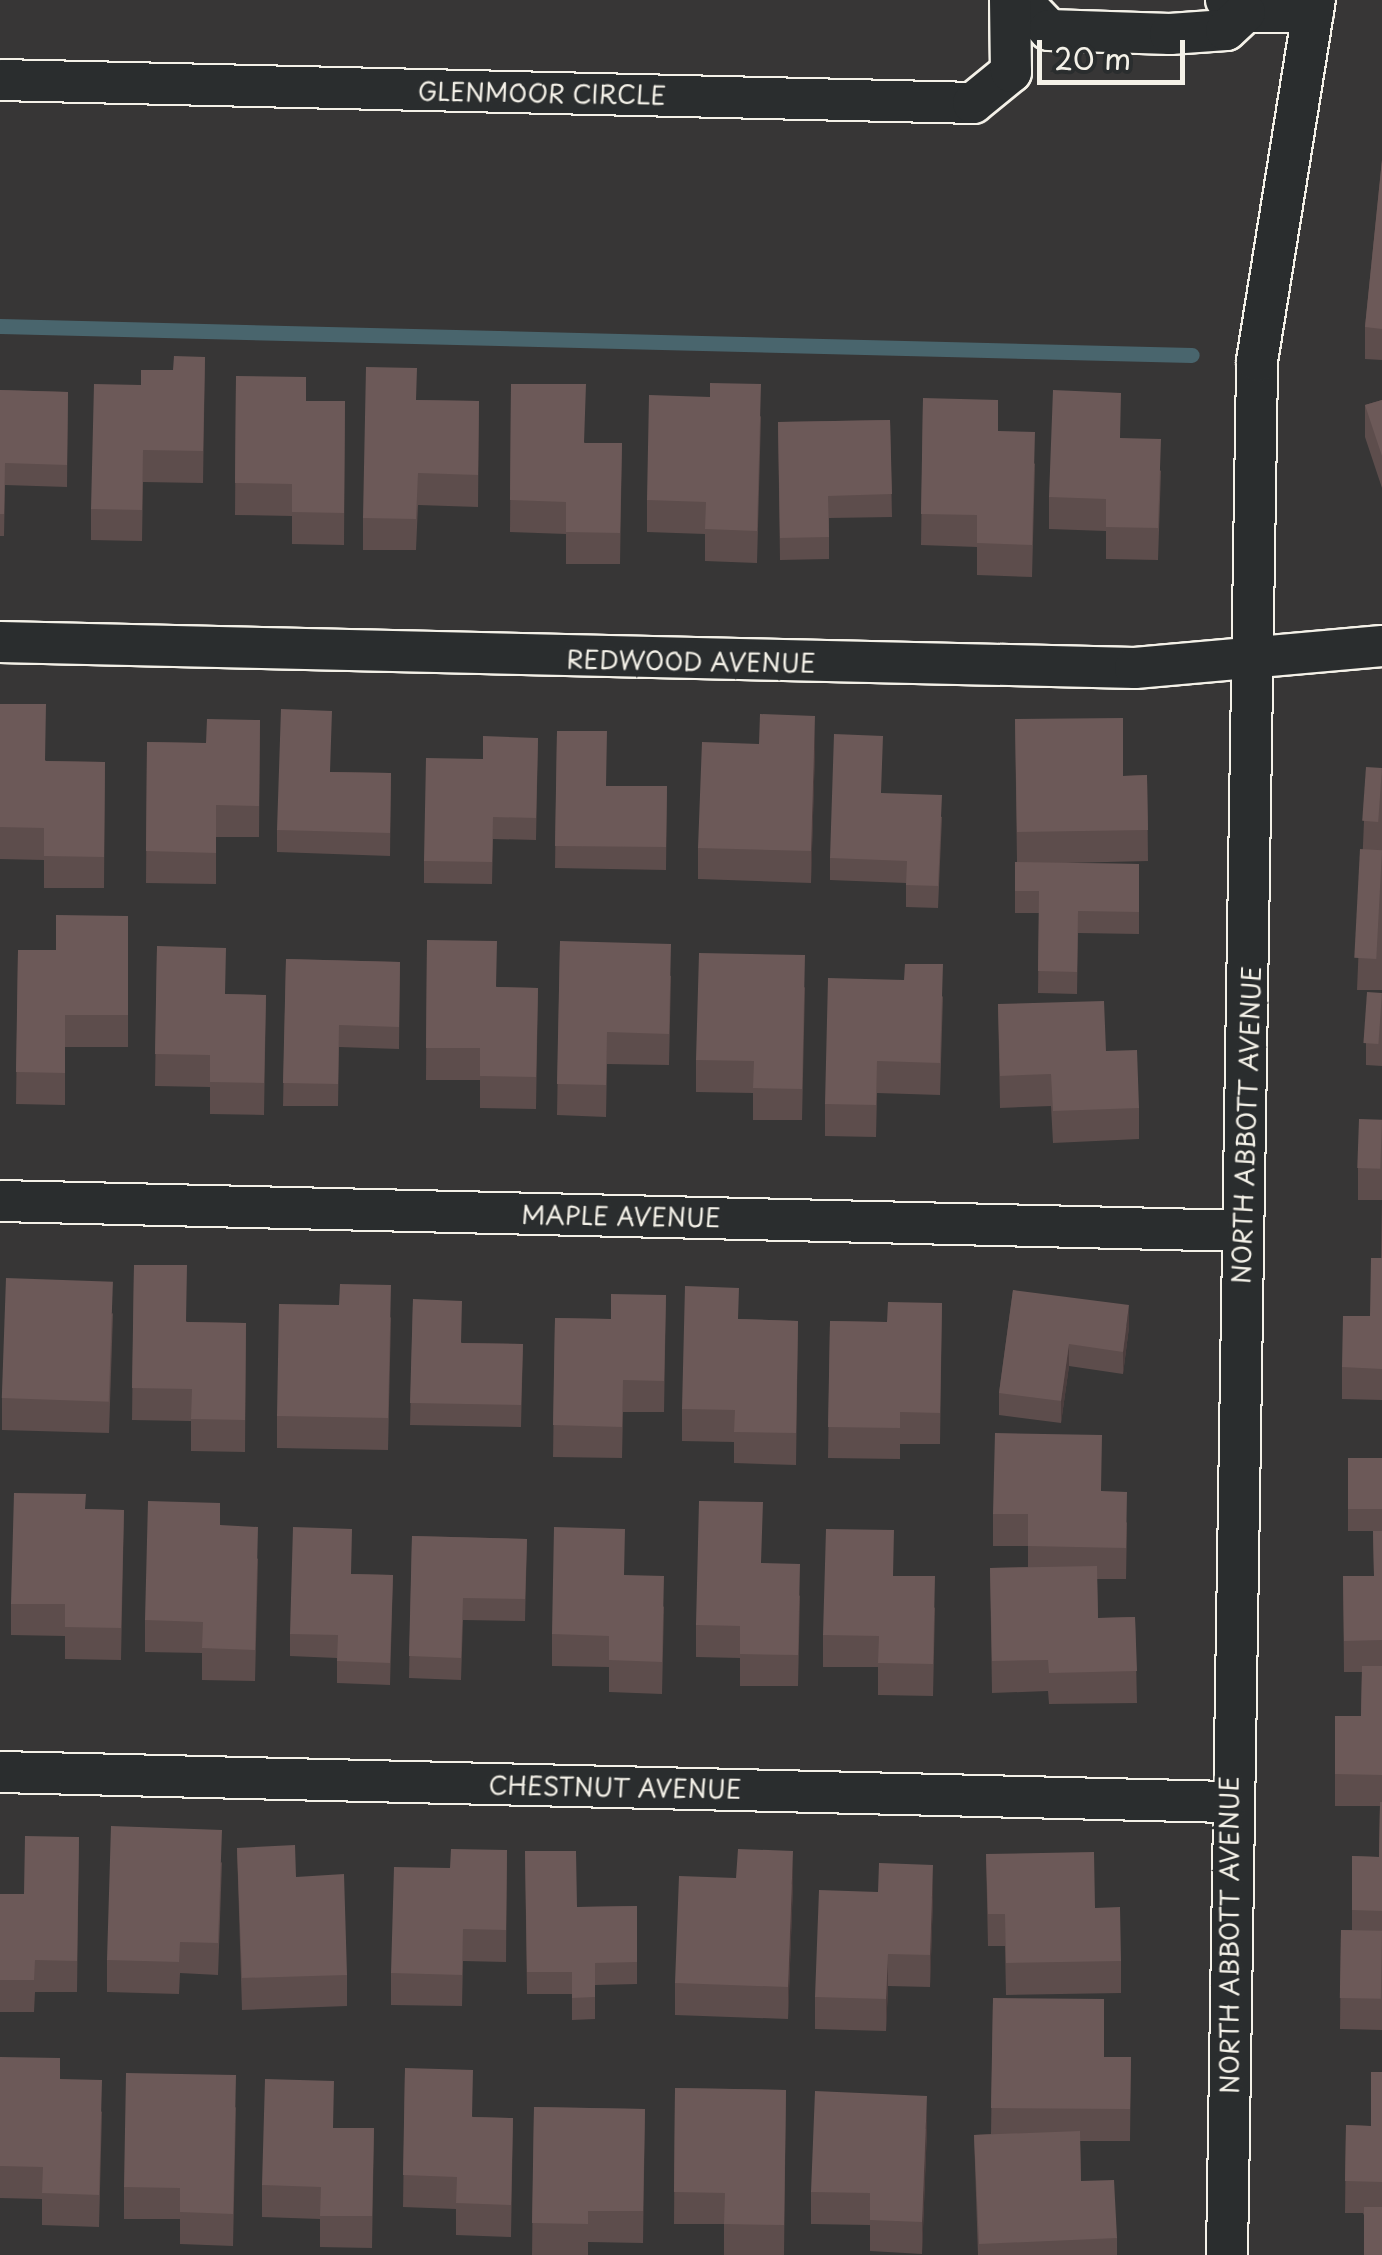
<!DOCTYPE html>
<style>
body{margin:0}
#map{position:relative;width:1382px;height:2255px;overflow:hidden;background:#373636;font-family:"Playpen Sans",sans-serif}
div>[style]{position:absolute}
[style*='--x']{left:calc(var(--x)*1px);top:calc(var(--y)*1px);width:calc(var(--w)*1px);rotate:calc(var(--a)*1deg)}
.stream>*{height:15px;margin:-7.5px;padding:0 7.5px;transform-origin:7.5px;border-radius:7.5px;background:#49656d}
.roads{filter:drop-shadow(2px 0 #f4f1e8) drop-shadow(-2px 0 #f4f1e8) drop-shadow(0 2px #f4f1e8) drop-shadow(0 -2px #f4f1e8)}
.minor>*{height:40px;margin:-20px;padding:0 20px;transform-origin:20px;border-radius:20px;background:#2a2d2e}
.wall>*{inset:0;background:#5d4d4c}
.shaded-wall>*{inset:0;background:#4c3e3e}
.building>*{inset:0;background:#6c5958;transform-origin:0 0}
span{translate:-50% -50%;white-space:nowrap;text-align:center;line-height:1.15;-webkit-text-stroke:8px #2a2d2e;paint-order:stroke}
.street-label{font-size:25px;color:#f4f1e8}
.scale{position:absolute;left:1037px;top:40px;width:148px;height:45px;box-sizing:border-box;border:5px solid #f4f1e8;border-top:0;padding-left:12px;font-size:30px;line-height:35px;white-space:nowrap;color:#f4f1e8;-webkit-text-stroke:8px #2a2d2e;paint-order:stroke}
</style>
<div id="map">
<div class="stream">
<div style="--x:0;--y:326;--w:1192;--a:1.39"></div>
</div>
<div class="roads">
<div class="minor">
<div style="--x:1226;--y:0;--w:22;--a:32"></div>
<div style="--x:1245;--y:12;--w:68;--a:0"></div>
<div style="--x:1029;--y:9;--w:29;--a:46"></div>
<div style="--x:1049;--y:30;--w:121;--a:1.9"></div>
<div style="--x:1170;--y:34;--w:56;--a:-4.1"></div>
<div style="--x:1226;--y:30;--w:26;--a:-43"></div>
<div style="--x:0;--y:80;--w:973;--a:1.35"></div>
<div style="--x:973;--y:103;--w:49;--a:-39.2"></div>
<div style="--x:1011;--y:72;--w:72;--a:-90.8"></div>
<div style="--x:0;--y:642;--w:1135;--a:1.31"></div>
<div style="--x:1135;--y:668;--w:248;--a:-5.1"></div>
<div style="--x:0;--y:1201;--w:1243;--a:1.38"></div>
<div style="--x:0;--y:1772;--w:1229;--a:1.4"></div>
<div style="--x:1227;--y:2255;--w:1894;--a:-89.09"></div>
<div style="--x:1257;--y:361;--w:366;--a:-80.9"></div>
</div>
</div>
<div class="wall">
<div style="clip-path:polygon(1382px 160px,1382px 360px,1365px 359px,1365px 327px)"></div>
<div style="clip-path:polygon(205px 357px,203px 483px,143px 482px,142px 541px,91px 540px,91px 509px,141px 385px)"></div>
<div style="clip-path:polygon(236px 376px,306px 401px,345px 401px,344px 545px,292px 544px,292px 516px,235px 515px)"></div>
<div style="clip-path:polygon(511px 384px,585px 443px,622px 443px,620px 564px,566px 564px,566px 534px,510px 532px)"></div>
<div style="clip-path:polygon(0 390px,68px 392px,67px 487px,5px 485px,4px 536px,0 536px)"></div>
<div style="clip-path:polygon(923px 398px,998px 431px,1035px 464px,1032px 577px,977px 575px,977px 547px,921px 545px)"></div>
<div style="clip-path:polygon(417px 400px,479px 401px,478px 507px,418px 505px,416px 550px,363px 550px,363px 518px)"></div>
<div style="clip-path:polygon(1382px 400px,1382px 488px,1365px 437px,1365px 405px)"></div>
<div style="clip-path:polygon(761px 416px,757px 563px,705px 561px,705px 534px,647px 532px,647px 500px)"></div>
<div style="clip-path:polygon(890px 420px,892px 517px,829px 518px,829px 559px,780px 560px,778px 422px)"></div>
<div style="clip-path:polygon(1121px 438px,1161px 471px,1158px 560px,1106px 559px,1106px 531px,1049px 529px,1049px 497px)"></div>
<div style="clip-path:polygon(0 704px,46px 761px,105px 762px,104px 888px,44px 888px,44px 860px,0 859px)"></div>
<div style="clip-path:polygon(1015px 719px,1123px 776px,1147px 775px,1148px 861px,1066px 863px,1139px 864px,1139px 934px,1078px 933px,1077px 994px,1038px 993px,1039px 913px,1015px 913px,1015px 862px,1017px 862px)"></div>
<div style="clip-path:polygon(260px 720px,259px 837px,216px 837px,216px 884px,146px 883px,147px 742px,206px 743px)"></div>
<div style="clip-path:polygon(557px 731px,606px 786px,667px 786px,666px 870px,555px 868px)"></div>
<div style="clip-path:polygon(538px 738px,536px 840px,493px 839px,492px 884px,424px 883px,424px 861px,483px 759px)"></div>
<div style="clip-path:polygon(815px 748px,811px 883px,698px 879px,698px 848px)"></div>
<div style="clip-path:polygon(1382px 768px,1382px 990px,1357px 990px,1364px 821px)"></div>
<div style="clip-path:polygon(331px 772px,391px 773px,390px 856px,277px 852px,277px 830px)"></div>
<div style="clip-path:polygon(882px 793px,942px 817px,938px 908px,906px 907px,906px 883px,830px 880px,830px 858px)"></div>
<div style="clip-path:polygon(128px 916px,128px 1047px,65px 1047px,65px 1105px,16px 1104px,18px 950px,56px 950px)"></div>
<div style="clip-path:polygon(427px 940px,497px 987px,538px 988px,536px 1109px,480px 1108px,480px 1080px,426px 1080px)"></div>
<div style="clip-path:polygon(560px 941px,671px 976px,669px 1065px,607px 1064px,606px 1117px,557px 1115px)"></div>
<div style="clip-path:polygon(157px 946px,225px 994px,266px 995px,264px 1115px,210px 1114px,210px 1087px,155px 1086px)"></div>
<div style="clip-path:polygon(286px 959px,400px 962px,399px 1049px,339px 1047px,338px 1106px,283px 1106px)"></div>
<div style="clip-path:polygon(805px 987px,802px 1120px,753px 1120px,753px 1093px,696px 1092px,696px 1060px)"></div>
<div style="clip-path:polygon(1382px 993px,1382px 1066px,1366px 1065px,1366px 1043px)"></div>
<div style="clip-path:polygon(943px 996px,940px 1095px,877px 1093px,876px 1137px,825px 1136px,825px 1104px)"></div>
<div style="clip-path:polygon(998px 1004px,1106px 1051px,1139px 1108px,1139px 1139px,1053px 1143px,1051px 1106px,1000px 1108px)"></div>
<div style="clip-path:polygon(1382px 1120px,1382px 1400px,1342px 1399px,1342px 1367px,1370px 1316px,1381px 1258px,1382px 1200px,1358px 1200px,1358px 1168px)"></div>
<div style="clip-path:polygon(134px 1265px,187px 1322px,246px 1323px,245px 1452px,191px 1451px,191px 1421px,132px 1420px)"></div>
<div style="clip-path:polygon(1013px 1290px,1129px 1327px,1123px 1374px,1069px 1366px,1061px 1423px,999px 1415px,999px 1393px)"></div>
<div style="clip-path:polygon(666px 1295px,664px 1412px,623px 1412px,622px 1458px,553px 1457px,555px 1318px,611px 1319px)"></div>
<div style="clip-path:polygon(413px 1299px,462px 1343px,523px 1344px,521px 1427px,410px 1425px)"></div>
<div style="clip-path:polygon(942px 1303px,940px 1444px,900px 1444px,900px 1459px,828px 1458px,830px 1321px,887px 1322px)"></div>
<div style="clip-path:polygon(113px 1313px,109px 1433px,2px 1430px,2px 1398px)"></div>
<div style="clip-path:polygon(391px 1317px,388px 1450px,277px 1448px,277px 1416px)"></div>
<div style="clip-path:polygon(739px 1319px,798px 1321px,796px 1465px,734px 1463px,734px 1442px,682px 1441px,682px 1409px)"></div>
<div style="clip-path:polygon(1348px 1458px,1382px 1458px,1382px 2030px,1340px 2029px,1341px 1930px,1352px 1930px,1352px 1856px,1379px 1857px,1380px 1806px,1335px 1806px,1335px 1716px,1361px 1716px,1362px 1672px,1344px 1672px,1343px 1576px,1374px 1576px,1373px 1531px,1348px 1531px)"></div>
<div style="clip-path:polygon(1102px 1491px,1127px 1523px,1126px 1579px,1097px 1579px,1098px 1618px,1135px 1617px,1137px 1703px,1049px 1704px,1048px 1691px,992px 1693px,990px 1568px,1028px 1567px,1028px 1546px,993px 1546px,993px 1514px)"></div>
<div style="clip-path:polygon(86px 1509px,124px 1510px,121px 1660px,65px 1659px,65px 1636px,11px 1635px,11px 1604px)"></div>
<div style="clip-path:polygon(220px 1525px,258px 1559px,255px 1681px,202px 1680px,202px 1653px,145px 1652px,145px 1620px)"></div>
<div style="clip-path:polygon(412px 1536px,527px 1539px,525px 1621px,463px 1620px,461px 1680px,409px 1678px)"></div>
<div style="clip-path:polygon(762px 1563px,800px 1596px,798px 1686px,740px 1686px,740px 1658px,696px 1657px,696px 1625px)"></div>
<div style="clip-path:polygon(351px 1574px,393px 1575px,390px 1685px,337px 1683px,337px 1658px,290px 1656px,290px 1634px)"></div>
<div style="clip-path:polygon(625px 1575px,664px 1607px,662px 1694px,609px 1692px,609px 1667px,552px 1666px,552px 1634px)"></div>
<div style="clip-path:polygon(893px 1576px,935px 1608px,933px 1696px,878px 1695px,878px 1667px,823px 1667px,823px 1635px)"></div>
<div style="clip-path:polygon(79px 1837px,77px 1992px,35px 1992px,34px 2012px,0 2012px,0 1894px,24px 1894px)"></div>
<div style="clip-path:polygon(237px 1848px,296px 1877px,347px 1975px,347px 2006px,242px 2010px)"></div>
<div style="clip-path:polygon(507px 1850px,506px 1962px,463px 1961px,462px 2006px,391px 2005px,391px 1973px,450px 1868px)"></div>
<div style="clip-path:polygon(525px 1851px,577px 1907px,637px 1906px,637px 1984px,595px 1985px,595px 2019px,572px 2020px,572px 1994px,527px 1994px)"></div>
<div style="clip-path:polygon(986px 1854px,1095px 1908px,1121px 1961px,1121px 1993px,1006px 1995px,1005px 1946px,988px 1946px)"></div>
<div style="clip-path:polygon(222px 1862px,218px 1975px,180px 1973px,179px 1994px,107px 1992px,107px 1960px)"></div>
<div style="clip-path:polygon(793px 1883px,788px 2019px,675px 2015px,675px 1983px)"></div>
<div style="clip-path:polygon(933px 1897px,930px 1987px,888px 1986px,886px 2031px,815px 2029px,815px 1997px)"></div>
<div style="clip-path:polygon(993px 1998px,1104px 2057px,1131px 2057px,1130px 2141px,1080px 2141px,1081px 2181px,1117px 2238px,1117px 2255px,978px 2255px,974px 2135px,991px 2134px)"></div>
<div style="clip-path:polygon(0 2057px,60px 2079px,102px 2112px,99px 2227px,42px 2225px,42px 2199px,0 2198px)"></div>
<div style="clip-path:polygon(405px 2068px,473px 2117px,513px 2118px,511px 2237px,456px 2235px,456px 2209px,403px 2207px)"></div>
<div style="clip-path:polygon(1382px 2072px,1382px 2255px,1363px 2213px,1345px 2213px,1346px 2125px,1371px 2126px)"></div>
<div style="clip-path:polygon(675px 2088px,786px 2090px,784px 2255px,724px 2255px,724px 2224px,674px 2224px)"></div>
<div style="clip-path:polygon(236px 2107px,233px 2246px,180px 2244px,180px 2219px,124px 2219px,124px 2187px)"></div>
<div style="clip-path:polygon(534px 2107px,645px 2109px,643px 2243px,588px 2242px,588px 2255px,532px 2255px)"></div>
<div style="clip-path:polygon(334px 2128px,374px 2128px,372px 2248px,320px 2247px,320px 2219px,262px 2217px,262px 2185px)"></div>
<div style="clip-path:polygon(927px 2128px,922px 2254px,870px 2251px,870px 2225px,811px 2224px,811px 2192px)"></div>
</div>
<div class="shaded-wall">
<div style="clip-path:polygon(815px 716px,815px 748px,811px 883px,811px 851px)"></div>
<div style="clip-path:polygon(1129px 1305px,1129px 1327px,1123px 1374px,1123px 1352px)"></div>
<div style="clip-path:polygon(1069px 1344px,1069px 1366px,1061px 1423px,1061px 1401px)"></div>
<div style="clip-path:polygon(793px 1851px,793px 1883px,788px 2019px,788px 1987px)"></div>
<div style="clip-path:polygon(933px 1865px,933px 1897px,930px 1987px,930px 1955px)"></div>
<div style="clip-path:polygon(888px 1954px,888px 1986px,886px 2031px,886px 1999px)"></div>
<div style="clip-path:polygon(927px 2096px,927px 2128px,922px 2254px,922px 2222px)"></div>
</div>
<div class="building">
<div style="clip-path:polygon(1382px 160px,1382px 329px,1365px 327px)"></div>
<div style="clip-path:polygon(174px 356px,205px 357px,203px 451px,143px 450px,142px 510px,91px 509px,94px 384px,141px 385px,141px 370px,173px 370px)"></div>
<div style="clip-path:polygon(366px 367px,417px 368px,416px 400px,479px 401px,478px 475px,418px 473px,416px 519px,363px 518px)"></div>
<div style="clip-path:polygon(236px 376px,306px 377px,306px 401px,345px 401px,344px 513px,292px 512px,292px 484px,235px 483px)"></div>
<div style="clip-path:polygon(710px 383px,761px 384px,757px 531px,705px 529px,706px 502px,647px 500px,649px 395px,710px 397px)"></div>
<div style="clip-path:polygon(511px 384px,586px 384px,584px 443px,622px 443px,620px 533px,566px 532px,566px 502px,510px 500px)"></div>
<div style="clip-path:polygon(0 390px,68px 392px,67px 465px,5px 463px,4px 514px,0 514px)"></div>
<div style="clip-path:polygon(1053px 390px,1121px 393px,1120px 438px,1161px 439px,1158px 528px,1106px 527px,1106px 499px,1049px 497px)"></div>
<div style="clip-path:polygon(923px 398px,998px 400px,998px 431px,1035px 432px,1032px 545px,977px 543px,977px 515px,921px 514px)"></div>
<div style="clip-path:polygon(1382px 400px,1382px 456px,1365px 405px)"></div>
<div style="clip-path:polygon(890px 420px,892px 494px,828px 496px,829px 537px,780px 538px,778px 422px)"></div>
<div style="clip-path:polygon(0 704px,46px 704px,45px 761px,105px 762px,104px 857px,44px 856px,44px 828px,0 827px)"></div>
<div style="clip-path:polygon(281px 709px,332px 711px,330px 772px,391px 773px,390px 833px,277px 830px)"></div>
<div style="clip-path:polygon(760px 714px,815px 716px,811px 851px,698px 848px,702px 742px,759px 744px)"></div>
<div style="clip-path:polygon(1123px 718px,1123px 776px,1147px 775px,1148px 830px,1017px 832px,1015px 719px)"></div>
<div style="clip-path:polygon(207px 719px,260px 720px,259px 806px,216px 805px,216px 853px,146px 851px,147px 742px,206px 743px)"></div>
<div style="clip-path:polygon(557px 731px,607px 731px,606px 786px,667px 786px,666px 847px,555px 846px)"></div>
<div style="clip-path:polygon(834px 734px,883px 736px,881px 793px,942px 795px,938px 886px,906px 885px,907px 861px,830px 858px)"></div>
<div style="clip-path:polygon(483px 736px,538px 738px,536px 818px,493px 817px,492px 862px,424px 861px,426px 758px,483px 759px)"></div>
<div style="left:1366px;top:767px;width:16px;height:54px;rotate:4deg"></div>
<div style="left:1360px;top:849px;width:22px;height:109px;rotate:3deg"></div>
<div style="clip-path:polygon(1015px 862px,1139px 864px,1139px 912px,1078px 911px,1077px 972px,1038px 971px,1039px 891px,1015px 891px)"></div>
<div style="clip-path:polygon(56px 915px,128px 916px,128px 1015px,65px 1015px,65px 1073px,16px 1072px,18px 950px,56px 950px)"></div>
<div style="clip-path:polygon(427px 940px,497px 941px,496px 987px,538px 988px,536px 1077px,480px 1076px,480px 1048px,426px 1048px)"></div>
<div style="clip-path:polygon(560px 941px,671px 944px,669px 1034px,607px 1032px,606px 1085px,557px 1084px)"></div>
<div style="clip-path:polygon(157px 946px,226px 948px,225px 994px,266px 995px,264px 1083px,210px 1082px,210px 1055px,155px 1054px)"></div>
<div style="clip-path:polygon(699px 953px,805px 955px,802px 1089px,753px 1088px,754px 1061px,696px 1060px)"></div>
<div style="clip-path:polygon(286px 959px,400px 962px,399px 1027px,339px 1025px,338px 1084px,283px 1083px)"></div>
<div style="clip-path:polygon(905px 964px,943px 964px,940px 1063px,877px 1061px,876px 1105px,825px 1104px,828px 978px,904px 980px)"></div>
<div style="left:1367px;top:992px;width:15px;height:51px;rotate:4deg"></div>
<div style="clip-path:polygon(1104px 1001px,1106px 1051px,1137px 1050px,1139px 1108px,1053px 1111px,1051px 1074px,1000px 1076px,998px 1004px)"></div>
<div style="left:1359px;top:1119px;width:23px;height:49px;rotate:2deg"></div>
<div style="clip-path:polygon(1371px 1258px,1382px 1258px,1382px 1369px,1342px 1367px,1343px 1316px,1370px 1316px)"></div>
<div style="clip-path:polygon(134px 1265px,187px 1265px,186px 1322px,246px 1323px,245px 1420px,191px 1419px,192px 1389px,132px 1388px)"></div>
<div style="left:6px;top:1278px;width:107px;height:120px;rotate:2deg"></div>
<div style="clip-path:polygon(340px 1284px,391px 1285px,388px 1418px,277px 1416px,279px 1304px,339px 1305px)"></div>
<div style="clip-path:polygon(685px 1286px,739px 1288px,738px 1319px,798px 1321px,796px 1433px,734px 1432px,735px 1410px,682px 1409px)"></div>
<div style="clip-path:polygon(1013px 1290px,1129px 1305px,1123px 1352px,1069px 1344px,1061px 1401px,999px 1393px)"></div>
<div style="clip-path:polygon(611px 1294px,666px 1295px,664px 1381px,623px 1380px,622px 1427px,553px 1425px,555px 1318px,611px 1319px)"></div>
<div style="clip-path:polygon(413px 1299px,462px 1301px,461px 1343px,523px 1344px,521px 1405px,410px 1403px)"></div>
<div style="clip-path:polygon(888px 1302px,942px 1303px,940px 1413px,900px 1412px,900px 1428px,828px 1427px,830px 1321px,887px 1322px)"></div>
<div style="clip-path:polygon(995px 1433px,1102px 1435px,1101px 1491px,1127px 1492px,1126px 1548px,1028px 1546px,1028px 1514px,993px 1514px)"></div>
<div style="left:1348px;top:1458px;width:34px;height:51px"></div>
<div style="clip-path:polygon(14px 1493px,86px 1494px,85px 1509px,124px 1510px,121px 1628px,65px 1627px,65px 1604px,11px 1604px)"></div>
<div style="clip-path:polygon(148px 1501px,220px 1503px,220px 1525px,258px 1527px,255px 1650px,202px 1648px,203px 1622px,145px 1620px)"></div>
<div style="clip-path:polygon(699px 1501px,763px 1502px,761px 1563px,800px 1564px,798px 1655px,740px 1654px,740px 1626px,696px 1625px)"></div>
<div style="clip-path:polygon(293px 1527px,352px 1529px,351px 1574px,393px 1575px,390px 1663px,337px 1661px,338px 1635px,290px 1634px)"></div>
<div style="clip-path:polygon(554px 1527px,625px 1529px,624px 1575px,664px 1576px,662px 1662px,609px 1660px,609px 1636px,552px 1634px)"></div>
<div style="clip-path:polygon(826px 1529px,894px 1530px,893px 1576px,935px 1576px,933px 1664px,878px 1663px,879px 1636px,823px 1635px)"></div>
<div style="clip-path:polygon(1373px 1531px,1382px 1531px,1382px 1640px,1344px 1641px,1343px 1576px,1374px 1576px)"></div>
<div style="clip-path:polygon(412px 1536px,527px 1539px,525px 1599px,463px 1598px,461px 1658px,409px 1656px)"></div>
<div style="clip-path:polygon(1097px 1566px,1098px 1618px,1135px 1617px,1137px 1671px,1049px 1673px,1048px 1660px,992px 1661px,990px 1568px)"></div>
<div style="clip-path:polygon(1362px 1666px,1382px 1666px,1382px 1775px,1335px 1774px,1335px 1716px,1361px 1716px)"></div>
<div style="clip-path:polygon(1380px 1802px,1382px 1802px,1382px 1911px,1352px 1910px,1352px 1856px,1379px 1857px)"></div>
<div style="clip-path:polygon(111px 1826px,222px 1830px,218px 1943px,180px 1942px,179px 1962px,107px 1960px)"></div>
<div style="clip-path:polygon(25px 1836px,79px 1837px,77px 1961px,35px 1960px,34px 1980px,0 1980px,0 1894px,24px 1894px)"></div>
<div style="clip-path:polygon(295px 1845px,296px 1877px,344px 1874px,347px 1975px,242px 1978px,237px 1848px)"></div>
<div style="clip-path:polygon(451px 1849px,507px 1850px,506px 1930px,463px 1929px,462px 1975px,391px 1973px,394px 1867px,450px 1868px)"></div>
<div style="clip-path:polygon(738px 1849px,793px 1851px,788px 1987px,675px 1983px,679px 1876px,736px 1878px)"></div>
<div style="clip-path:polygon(525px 1851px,576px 1851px,577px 1907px,637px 1906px,637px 1962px,595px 1963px,595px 1997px,572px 1998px,572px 1972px,527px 1972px)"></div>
<div style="clip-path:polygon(1094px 1852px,1095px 1908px,1120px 1907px,1121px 1961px,1006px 1963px,1005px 1914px,988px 1914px,986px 1854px)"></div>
<div style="clip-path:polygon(879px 1863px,933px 1865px,930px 1955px,888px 1954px,886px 1999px,815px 1997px,819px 1890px,878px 1892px)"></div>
<div style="left:1341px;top:1930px;width:41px;height:68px;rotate:1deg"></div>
<div style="clip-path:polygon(993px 1998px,1104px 1999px,1104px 2057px,1131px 2057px,1130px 2109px,991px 2108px)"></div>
<div style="clip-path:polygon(0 2057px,60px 2058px,60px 2079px,102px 2080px,99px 2195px,42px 2193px,43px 2167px,0 2166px)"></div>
<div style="clip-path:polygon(405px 2068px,473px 2070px,472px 2117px,513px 2118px,511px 2205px,456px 2203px,457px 2177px,403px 2175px)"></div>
<div style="clip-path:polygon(1371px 2072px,1382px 2072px,1382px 2182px,1345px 2181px,1346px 2125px,1371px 2126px)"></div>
<div style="clip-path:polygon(126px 2073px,236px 2075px,233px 2214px,180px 2212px,180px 2188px,124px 2187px)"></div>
<div style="clip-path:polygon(265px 2079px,334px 2081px,333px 2128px,374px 2128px,372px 2216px,320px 2216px,321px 2187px,262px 2185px)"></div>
<div style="clip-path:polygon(675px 2088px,786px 2090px,784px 2225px,724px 2224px,725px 2193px,674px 2192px)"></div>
<div style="clip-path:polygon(815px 2091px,927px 2096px,922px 2222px,870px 2220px,870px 2193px,811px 2192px)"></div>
<div style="clip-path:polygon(534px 2107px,645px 2109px,643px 2211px,588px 2211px,588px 2224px,532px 2223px)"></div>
<div style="clip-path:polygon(1080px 2131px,1081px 2181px,1114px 2180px,1117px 2238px,979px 2244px,974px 2135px)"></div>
<div style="left:1364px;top:2207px;width:18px;height:48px"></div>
</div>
<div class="street-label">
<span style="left:542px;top:93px;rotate:1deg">GLENMOOR CIRCLE</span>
<span style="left:691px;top:661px;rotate:1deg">REDWOOD AVENUE</span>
<span style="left:1246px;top:1125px;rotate:-88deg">NORTH ABBOTT AVENUE</span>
<span style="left:621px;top:1216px;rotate:1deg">MAPLE AVENUE</span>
<span style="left:615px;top:1787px;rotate:1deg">CHESTNUT AVENUE</span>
<span style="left:1229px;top:1935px;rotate:-90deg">NORTH ABBOTT AVENUE</span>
</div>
<div class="scale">20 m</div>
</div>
